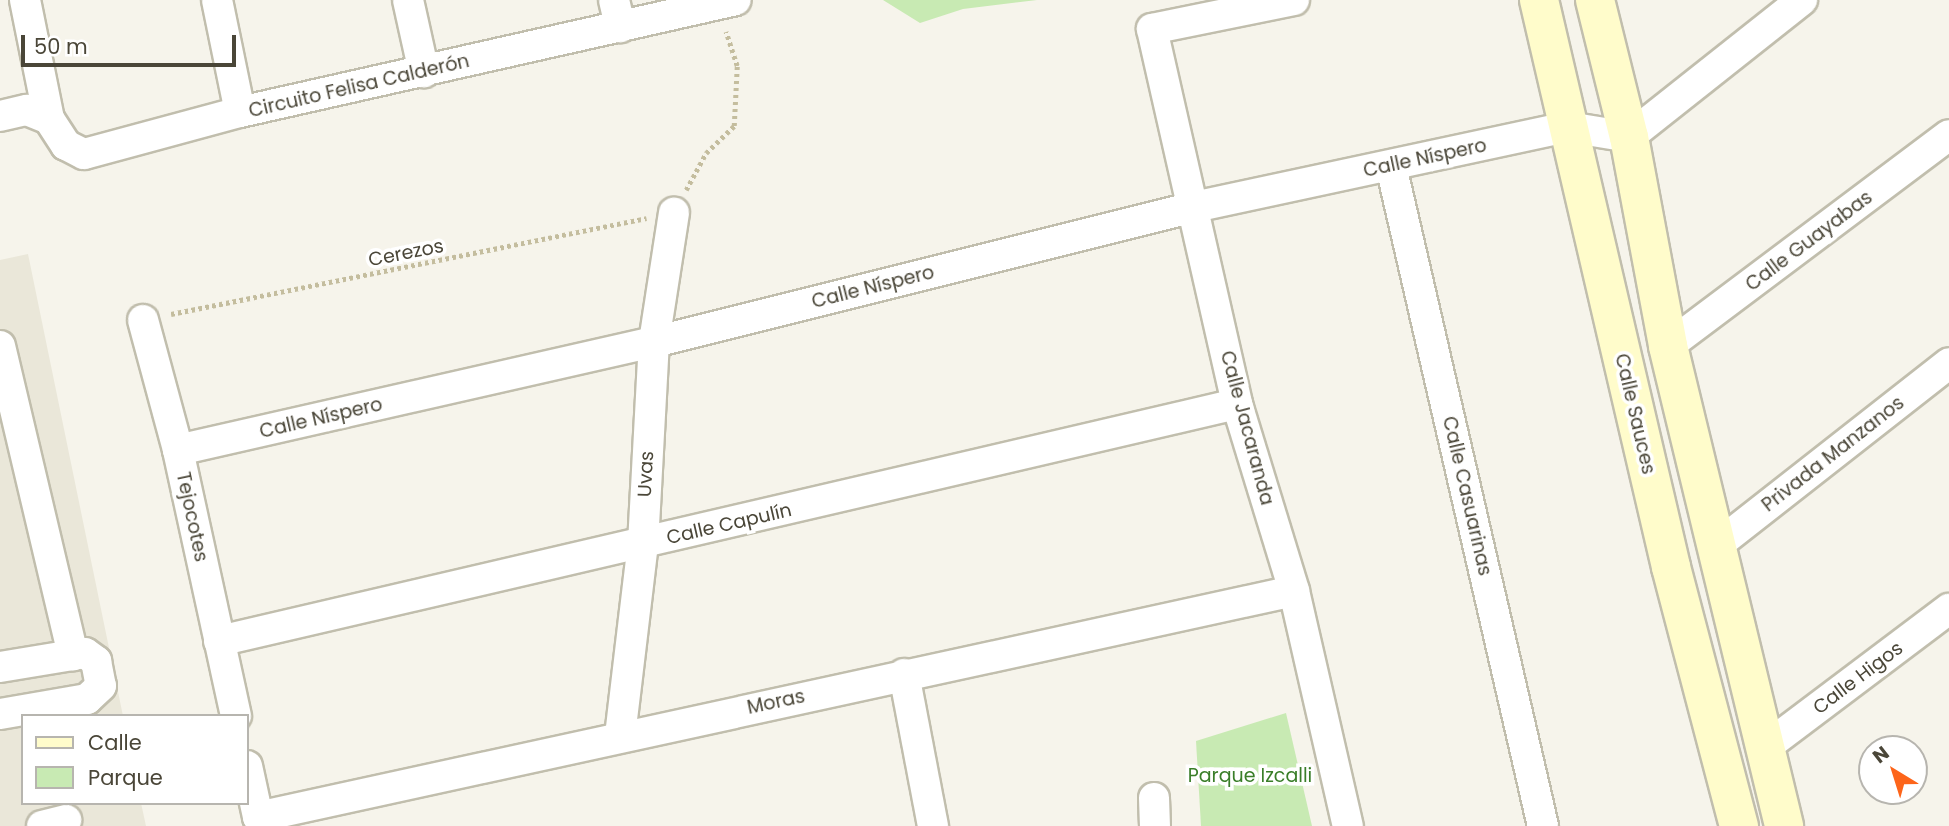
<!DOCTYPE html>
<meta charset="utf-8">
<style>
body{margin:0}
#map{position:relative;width:1949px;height:826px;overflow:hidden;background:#f6f4eb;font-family:Poppins,sans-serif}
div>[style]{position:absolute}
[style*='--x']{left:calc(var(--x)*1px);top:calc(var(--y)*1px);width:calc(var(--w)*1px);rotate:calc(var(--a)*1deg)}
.residential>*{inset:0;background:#eae7d9}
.green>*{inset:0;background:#c8eab3}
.path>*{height:4.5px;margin-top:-2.25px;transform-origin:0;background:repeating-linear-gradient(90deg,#c4bd9e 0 3.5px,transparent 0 7px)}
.roads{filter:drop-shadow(2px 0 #c1bead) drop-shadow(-2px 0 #c1bead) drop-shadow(0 2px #c1bead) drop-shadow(0 -2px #c1bead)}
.street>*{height:30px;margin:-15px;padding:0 15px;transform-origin:15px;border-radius:15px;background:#fff}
.secondary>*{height:38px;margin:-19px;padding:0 19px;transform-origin:19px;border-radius:19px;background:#fffccb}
span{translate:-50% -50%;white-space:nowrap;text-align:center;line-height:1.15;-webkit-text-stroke:7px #fff;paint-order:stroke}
.street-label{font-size:19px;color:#4a4638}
.park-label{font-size:19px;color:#3a7e29}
.legend{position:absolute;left:21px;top:714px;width:228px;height:91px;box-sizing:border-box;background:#fff;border:2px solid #b7b5af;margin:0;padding:9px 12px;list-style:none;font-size:21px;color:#4a4638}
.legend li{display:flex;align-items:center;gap:14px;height:35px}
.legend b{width:35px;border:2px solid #b7b5af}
.north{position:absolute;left:1858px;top:735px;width:70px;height:70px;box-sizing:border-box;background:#fff;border:2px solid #b7b5af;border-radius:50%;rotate:322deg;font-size:19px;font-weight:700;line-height:28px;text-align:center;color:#4a4638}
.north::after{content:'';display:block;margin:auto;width:24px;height:32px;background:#fd651a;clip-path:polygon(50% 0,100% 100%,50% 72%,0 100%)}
.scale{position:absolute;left:21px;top:35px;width:215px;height:32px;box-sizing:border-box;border:4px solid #4a4638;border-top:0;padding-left:9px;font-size:21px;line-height:24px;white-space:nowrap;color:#4a4638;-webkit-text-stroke:5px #fff;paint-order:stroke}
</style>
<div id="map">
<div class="residential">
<div style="clip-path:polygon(28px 254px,123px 716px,23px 716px,23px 803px,141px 803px,146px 826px,0 826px,0 260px)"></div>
</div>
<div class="green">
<div style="clip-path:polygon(883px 0,1037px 0,963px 9px,920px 23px)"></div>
<div style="clip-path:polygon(1286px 713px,1312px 826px,1201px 826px,1196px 741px)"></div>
</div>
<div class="path">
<div style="--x:686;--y:190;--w:42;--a:-61.6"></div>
<div style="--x:706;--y:153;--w:39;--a:-44"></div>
<div style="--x:734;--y:126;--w:60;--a:-87.1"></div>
<div style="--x:737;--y:66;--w:36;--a:-108"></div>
<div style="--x:171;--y:314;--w:485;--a:-11.4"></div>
</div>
<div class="roads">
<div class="street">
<div style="--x:25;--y:0;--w:121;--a:78.6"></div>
<div style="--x:217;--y:0;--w:114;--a:78.4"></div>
<div style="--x:408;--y:0;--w:74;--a:77.5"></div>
<div style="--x:614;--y:0;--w:28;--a:77"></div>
<div style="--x:1294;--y:0;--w:145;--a:168.5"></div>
<div style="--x:1152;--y:29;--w:385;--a:77.2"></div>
<div style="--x:1237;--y:404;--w:195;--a:73"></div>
<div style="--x:1294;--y:591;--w:241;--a:77.1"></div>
<div style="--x:0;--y:116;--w:28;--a:-13"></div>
<div style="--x:27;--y:110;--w:24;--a:22"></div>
<div style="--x:49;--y:119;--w:31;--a:57"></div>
<div style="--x:66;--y:145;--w:20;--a:27"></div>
<div style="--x:84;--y:154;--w:162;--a:-15.1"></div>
<div style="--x:240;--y:112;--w:508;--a:-12.72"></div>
<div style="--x:1391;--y:166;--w:677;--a:77.03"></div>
<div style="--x:143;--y:320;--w:135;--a:74.9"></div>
<div style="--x:178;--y:450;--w:272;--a:77.7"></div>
<div style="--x:0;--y:346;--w:318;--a:76.7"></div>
<div style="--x:1668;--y:346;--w:351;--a:-36.9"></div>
<div style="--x:178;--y:450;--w:488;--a:-12.8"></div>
<div style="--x:654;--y:342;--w:557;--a:-14.04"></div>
<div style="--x:1194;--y:207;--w:382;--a:-12.1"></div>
<div style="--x:1568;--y:127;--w:62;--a:9.3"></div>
<div style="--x:1629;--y:137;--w:221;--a:-38.4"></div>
<div style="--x:1716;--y:546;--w:296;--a:-38.1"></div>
<div style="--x:219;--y:641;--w:1045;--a:-13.11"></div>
<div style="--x:0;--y:667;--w:86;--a:-9.4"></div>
<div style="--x:85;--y:653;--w:14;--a:36"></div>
<div style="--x:96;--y:661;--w:25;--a:79"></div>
<div style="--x:101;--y:686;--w:19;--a:137"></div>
<div style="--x:87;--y:699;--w:88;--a:170.2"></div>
<div style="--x:904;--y:674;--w:155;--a:79.2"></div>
<div style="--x:620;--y:736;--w:193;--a:-83.2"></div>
<div style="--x:643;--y:544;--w:202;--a:-86.9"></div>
<div style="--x:654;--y:342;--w:131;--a:-81.2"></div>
<div style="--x:1767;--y:746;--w:228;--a:-37"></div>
<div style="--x:247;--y:766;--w:52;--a:77.8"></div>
<div style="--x:258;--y:817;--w:1060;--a:-12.31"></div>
<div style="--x:1154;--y:798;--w:28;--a:88"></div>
<div style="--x:42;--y:826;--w:25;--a:-14"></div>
</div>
<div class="secondary">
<div style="--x:1539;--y:0;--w:582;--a:76.89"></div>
<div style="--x:1671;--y:567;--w:268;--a:75.3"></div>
<div style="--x:1595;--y:0;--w:141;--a:76.1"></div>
<div style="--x:1629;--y:137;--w:213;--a:79.4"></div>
<div style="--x:1668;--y:346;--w:494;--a:76.4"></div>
</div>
</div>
<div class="street-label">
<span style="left:359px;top:86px;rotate:-13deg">Circuito Felisa Calderón</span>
<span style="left:1425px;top:158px;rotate:-12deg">Calle Níspero</span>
<span style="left:1809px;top:241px;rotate:-37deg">Calle Guayabas</span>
<span style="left:406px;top:253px;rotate:-11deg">Cerezos</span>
<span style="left:873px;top:287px;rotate:-14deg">Calle Níspero</span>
<span style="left:1635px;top:414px;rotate:77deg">Calle Sauces</span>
<span style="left:321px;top:418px;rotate:-13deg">Calle Níspero</span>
<span style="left:1247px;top:428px;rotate:75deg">Calle Jacaranda</span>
<span style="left:1833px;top:454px;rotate:-38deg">Privada Manzanos</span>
<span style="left:646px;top:474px;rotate:-87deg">Uvas</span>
<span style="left:1467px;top:496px;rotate:77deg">Calle Casuarinas</span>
<span style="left:192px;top:517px;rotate:78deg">Tejocotes</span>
<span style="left:729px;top:524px;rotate:-13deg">Calle Capulín</span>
<span style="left:1858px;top:678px;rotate:-37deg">Calle Higos</span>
<span style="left:776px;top:702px;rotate:-12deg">Moras</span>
</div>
<div class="park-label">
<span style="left:1250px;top:776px">Parque Izcalli</span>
</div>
<ul class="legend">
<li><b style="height:9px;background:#fffccb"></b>Calle</li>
<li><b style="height:19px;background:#c8eab3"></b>Parque</li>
</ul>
<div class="north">N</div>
<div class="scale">50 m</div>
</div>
